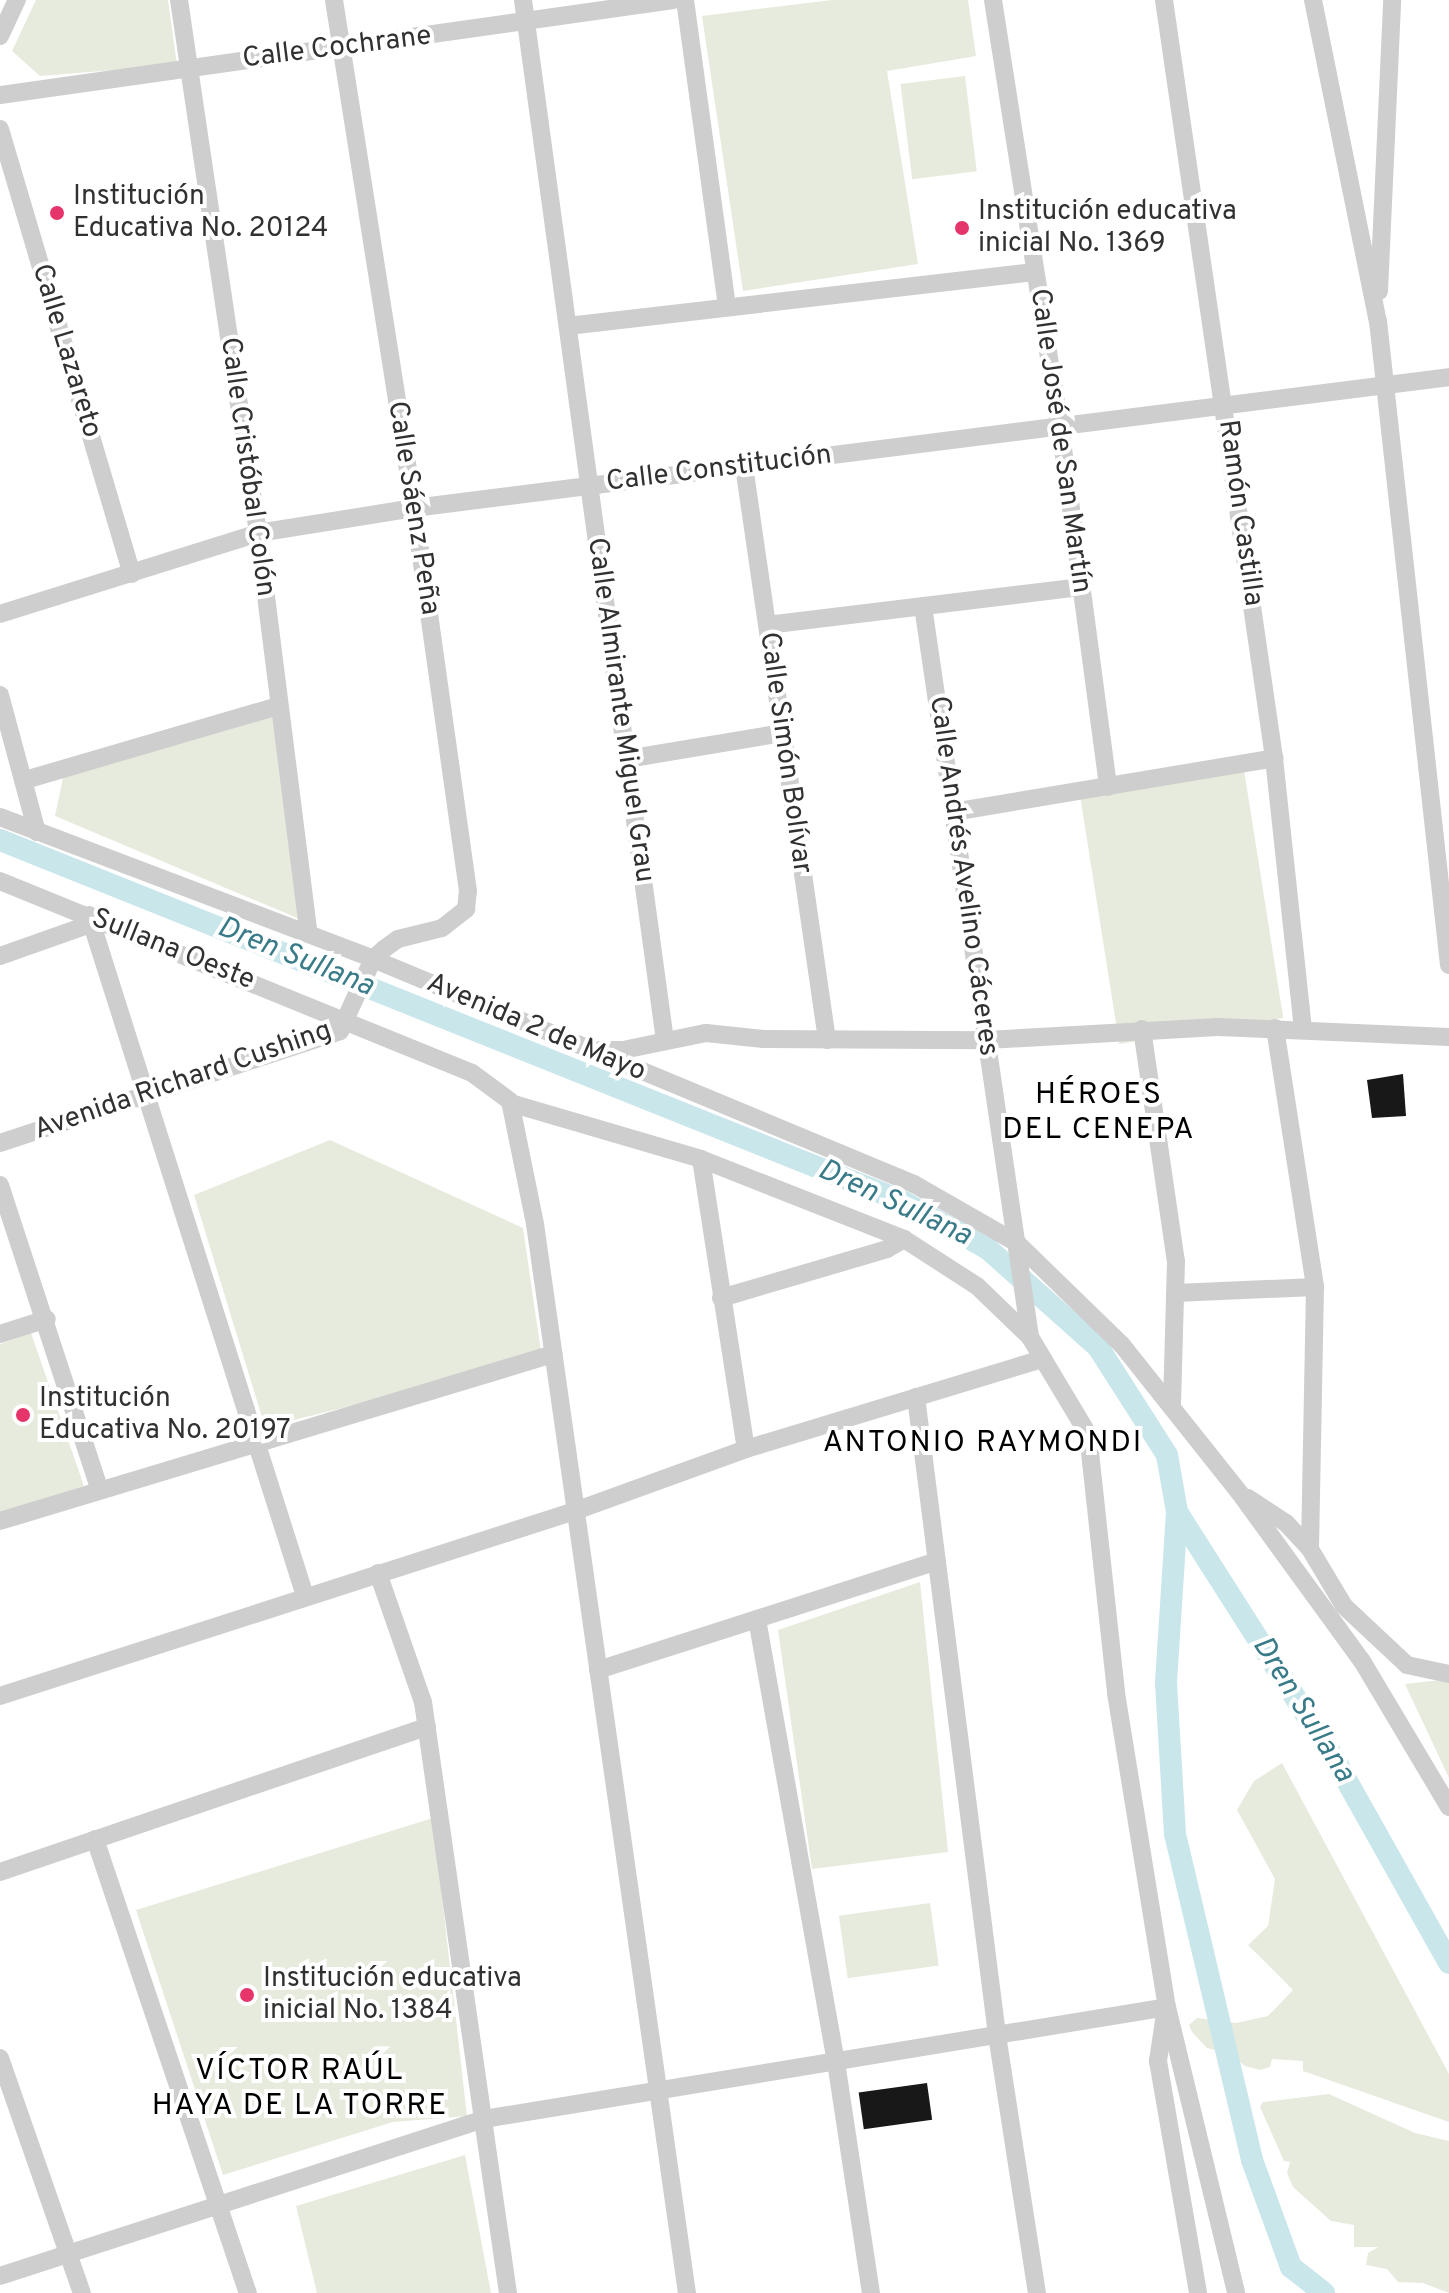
<!DOCTYPE html>
<meta charset="utf-8">
<style>
body{margin:0}
#map{position:relative;width:1449px;height:2293px;overflow:hidden;background:#fff;font-family:Overpass,sans-serif}
div>[style]{position:absolute}
[style*='--x']{left:calc(var(--x)*1px);top:calc(var(--y)*1px);width:calc(var(--w)*1px);rotate:calc(var(--a)*1deg)}
.green>*{inset:0;background:#e7ebdd;transform-origin:0 0}
.canal>*{height:22px;margin:-11px;padding:0 11px;transform-origin:11px;border-radius:11px;background:#c9e6eb}
.building>*{inset:0;background:#181818;transform-origin:0 0}
.minor>*{height:18px;margin:-9px;padding:0 9px;transform-origin:9px;border-radius:9px;background:#cecece}
.dots>*{width:22px;height:22px;translate:-50% -50%;box-sizing:border-box;border:4px solid #fff;border-radius:50%}
span{translate:-50% -50%;white-space:nowrap;text-align:center;line-height:1.15;-webkit-text-stroke:8px #fff;paint-order:stroke}
.street-label{font-size:28px;color:#313131}
.poi-label{font-size:28px;color:#313131}
.left{translate:0 -50%;text-align:left}
.water-label{font-size:30px;color:#397b88;font-style:italic}
.neighbourhood-label{font-size:30px;color:#000;letter-spacing:2px}
</style>
<div id="map">
<div class="green">
<div style="clip-path:polygon(36px 0,168px 0,177px 65px,40px 76px,12px 51px)"></div>
<div style="clip-path:polygon(832px 0,968px 0,976px 56px,887px 71px,918px 264px,743px 291px,702px 16px)"></div>
<div style="left:965px;top:76px;width:96px;height:65px;rotate:83deg"></div>
<div style="clip-path:polygon(272px 716px,302px 920px,55px 816px,64px 773px)"></div>
<div style="left:1244px;top:770px;width:251px;height:166px;rotate:81deg"></div>
<div style="clip-path:polygon(330px 1140px,523px 1228px,542px 1359px,265px 1427px,194px 1195px)"></div>
<div style="clip-path:polygon(31px 1333px,84px 1486px,0 1513px,0 1344px)"></div>
<div style="clip-path:polygon(920px 1582px,948px 1852px,812px 1869px,778px 1630px)"></div>
<div style="clip-path:polygon(1449px 1679px,1449px 1778px,1405px 1684px)"></div>
<div style="clip-path:polygon(1282px 1763px,1449px 2074px,1449px 2122px,1303px 2071px,1303px 2061px,1272px 2059px,1270px 2067px,1260px 2070px,1245px 2066px,1231px 2054px,1207px 2048px,1192px 2032px,1189px 2025px,1197px 2018px,1236px 2023px,1268px 2016px,1293px 1990px,1248px 1945px,1268px 1926px,1275px 1879px,1237px 1810px,1254px 1781px)"></div>
<div style="clip-path:polygon(433px 1818px,467px 2116px,393px 2122px,223px 2175px,136px 1910px)"></div>
<div style="left:930px;top:1903px;width:63px;height:92px;rotate:82deg"></div>
<div style="clip-path:polygon(1329px 2094px,1415px 2133px,1449px 2141px,1449px 2293px,1423px 2283px,1398px 2282px,1387px 2269px,1366px 2265px,1368px 2253px,1378px 2247px,1354px 2247px,1354px 2225px,1331px 2221px,1293px 2187px,1287px 2173px,1290px 2162px,1284px 2161px,1260px 2107px,1263px 2102px)"></div>
<div style="clip-path:polygon(465px 2155px,491px 2293px,317px 2293px,296px 2206px)"></div>
</div>
<div class="canal">
<div style="--x:0;--y:840;--w:974;--a:21.82"></div>
<div style="--x:904;--y:1202;--w:96;--a:29.2"></div>
<div style="--x:988;--y:1249;--w:147;--a:41.7"></div>
<div style="--x:1098;--y:1347;--w:128;--a:57.4"></div>
<div style="--x:1167;--y:1455;--w:58;--a:80"></div>
<div style="--x:1177;--y:1512;--w:292;--a:57.5"></div>
<div style="--x:1334;--y:1758;--w:235;--a:60.7"></div>
<div style="--x:1177;--y:1512;--w:171;--a:93.7"></div>
<div style="--x:1166;--y:1683;--w:151;--a:86.6"></div>
<div style="--x:1175;--y:1834;--w:335;--a:76.7"></div>
<div style="--x:1252;--y:2160;--w:114;--a:70"></div>
<div style="--x:1291;--y:2267;--w:42;--a:38.2"></div>
</div>
<div class="building">
<div style="clip-path:polygon(1403px 1074px,1406px 1116px,1372px 1118px,1367px 1080px)"></div>
<div style="left:927px;top:2083px;width:37px;height:69px;rotate:82deg"></div>
</div>
<div class="minor">
<div style="--x:179;--y:0;--w:539;--a:81.57"></div>
<div style="--x:258;--y:533;--w:404;--a:82.8"></div>
<div style="--x:523;--y:0;--w:1050;--a:82.23"></div>
<div style="--x:685;--y:0;--w:308;--a:82.2"></div>
<div style="--x:993;--y:0;--w:431;--a:81.1"></div>
<div style="--x:1060;--y:426;--w:364;--a:82.4"></div>
<div style="--x:1164;--y:0;--w:766;--a:81.74"></div>
<div style="--x:1274;--y:758;--w:272;--a:83.9"></div>
<div style="--x:1313;--y:0;--w:328;--a:78.6"></div>
<div style="--x:1378;--y:321;--w:648;--a:83.71"></div>
<div style="--x:0;--y:36;--w:40;--a:-65"></div>
<div style="--x:0;--y:95;--w:680;--a:-8.03"></div>
<div style="--x:0;--y:129;--w:464;--a:73.5"></div>
<div style="--x:1379;--y:291;--w:291;--a:-87.4"></div>
<div style="--x:568;--y:326;--w:470;--a:-6.6"></div>
<div style="--x:744;--y:466;--w:580;--a:81.77"></div>
<div style="--x:923;--y:606;--w:739;--a:81.67"></div>
<div style="--x:0;--y:614;--w:270;--a:-17.4"></div>
<div style="--x:258;--y:533;--w:158;--a:-9.1"></div>
<div style="--x:414;--y:508;--w:1043;--a:-7.21"></div>
<div style="--x:767;--y:625;--w:317;--a:-6.9"></div>
<div style="--x:0;--y:695;--w:142;--a:74.9"></div>
<div style="--x:627;--y:759;--w:158;--a:-9.5"></div>
<div style="--x:25;--y:780;--w:264;--a:-16.3"></div>
<div style="--x:953;--y:812;--w:326;--a:-9.5"></div>
<div style="--x:0;--y:817;--w:399;--a:20.8"></div>
<div style="--x:373;--y:959;--w:586;--a:22.58"></div>
<div style="--x:914;--y:1184;--w:119;--a:29.8"></div>
<div style="--x:1017;--y:1243;--w:146;--a:44.2"></div>
<div style="--x:1122;--y:1345;--w:188;--a:51.5"></div>
<div style="--x:1239;--y:1492;--w:209;--a:54"></div>
<div style="--x:1362;--y:1661;--w:170;--a:59.2"></div>
<div style="--x:0;--y:881;--w:510;--a:22.14"></div>
<div style="--x:472;--y:1073;--w:47;--a:36.4"></div>
<div style="--x:510;--y:1101;--w:126;--a:78.5"></div>
<div style="--x:535;--y:1224;--w:1080;--a:81.91"></div>
<div style="--x:89;--y:915;--w:714;--a:72.4"></div>
<div style="--x:0;--y:956;--w:96;--a:-19.4"></div>
<div style="--x:1275;--y:1028;--w:262;--a:81.2"></div>
<div style="--x:1315;--y:1287;--w:262;--a:91.1"></div>
<div style="--x:1142;--y:1029;--w:234;--a:81.7"></div>
<div style="--x:1176;--y:1261;--w:146;--a:91.6"></div>
<div style="--x:599;--y:1050;--w:24;--a:0"></div>
<div style="--x:623;--y:1050;--w:85;--a:-11.6"></div>
<div style="--x:706;--y:1033;--w:58;--a:5.9"></div>
<div style="--x:764;--y:1039;--w:223;--a:0.3"></div>
<div style="--x:987;--y:1040;--w:231;--a:-3.2"></div>
<div style="--x:1218;--y:1027;--w:231;--a:2.5"></div>
<div style="--x:510;--y:1103;--w:199;--a:16.3"></div>
<div style="--x:701;--y:1159;--w:218;--a:21.5"></div>
<div style="--x:904;--y:1239;--w:87;--a:32.8"></div>
<div style="--x:977;--y:1286;--w:74;--a:43.9"></div>
<div style="--x:1030;--y:1337;--w:26;--a:59"></div>
<div style="--x:1043;--y:1359;--w:87;--a:59"></div>
<div style="--x:1088;--y:1434;--w:261;--a:83.8"></div>
<div style="--x:1116;--y:1693;--w:318;--a:80.8"></div>
<div style="--x:1167;--y:2007;--w:294;--a:76.4"></div>
<div style="--x:0;--y:1143;--w:358;--a:-18.2"></div>
<div style="--x:340;--y:1031;--w:79;--a:-65.4"></div>
<div style="--x:373;--y:959;--w:15;--a:-42"></div>
<div style="--x:384;--y:949;--w:17;--a:-36"></div>
<div style="--x:398;--y:939;--w:45;--a:-14"></div>
<div style="--x:442;--y:928;--w:31;--a:-38"></div>
<div style="--x:466;--y:909;--w:18;--a:-84"></div>
<div style="--x:468;--y:891;--w:387;--a:-98"></div>
<div style="--x:414;--y:508;--w:514;--a:-98.95"></div>
<div style="--x:701;--y:1159;--w:293;--a:81.2"></div>
<div style="--x:0;--y:1185;--w:318;--a:71.9"></div>
<div style="--x:1176;--y:1293;--w:139;--a:-2.5"></div>
<div style="--x:721;--y:1298;--w:173;--a:-16.4"></div>
<div style="--x:887;--y:1249;--w:20;--a:-30"></div>
<div style="--x:0;--y:1334;--w:49;--a:-17.7"></div>
<div style="--x:916;--y:1397;--w:643;--a:82.76"></div>
<div style="--x:997;--y:2035;--w:261;--a:81.2"></div>
<div style="--x:1248;--y:1498;--w:45;--a:33.3"></div>
<div style="--x:1286;--y:1523;--w:35;--a:47"></div>
<div style="--x:1310;--y:1549;--w:66;--a:59.2"></div>
<div style="--x:1344;--y:1606;--w:86;--a:43.1"></div>
<div style="--x:1407;--y:1665;--w:43;--a:12.1"></div>
<div style="--x:0;--y:1521;--w:578;--a:-16.8"></div>
<div style="--x:378;--y:1573;--w:137;--a:70.8"></div>
<div style="--x:423;--y:1702;--w:597;--a:81.82"></div>
<div style="--x:757;--y:1619;--w:450;--a:79.9"></div>
<div style="--x:836;--y:2062;--w:234;--a:81.4"></div>
<div style="--x:598;--y:1670;--w:356;--a:-17.8"></div>
<div style="--x:0;--y:1696;--w:604;--a:-17.84"></div>
<div style="--x:575;--y:1511;--w:182;--a:-19.9"></div>
<div style="--x:746;--y:1449;--w:310;--a:-16.9"></div>
<div style="--x:95;--y:1839;--w:479;--a:71.4"></div>
<div style="--x:0;--y:1872;--w:451;--a:-18.8"></div>
<div style="--x:1165;--y:2014;--w:48;--a:98.5"></div>
<div style="--x:1158;--y:2061;--w:235;--a:80.2"></div>
<div style="--x:0;--y:2058;--w:249;--a:70.8"></div>
<div style="--x:0;--y:2276;--w:509;--a:-17.97"></div>
<div style="--x:484;--y:2119;--w:692;--a:-9.31"></div>
</div>
<div class="dots">
<div style="left:57px;top:213px;background:#e6356a"></div>
<div style="left:962px;top:228px;background:#e6356a"></div>
<div style="left:23px;top:1415px;background:#e6356a"></div>
<div style="left:247px;top:1995px;background:#e6356a"></div>
</div>
<div class="street-label">
<span style="left:337px;top:48px;rotate:-7deg">Calle Cochrane</span>
<span style="left:66px;top:351px;rotate:73deg">Calle Lazareto</span>
<span style="left:1060px;top:441px;rotate:82deg">Calle José de San Martín</span>
<span style="left:247px;top:467px;rotate:82deg">Calle Cristóbal Colón</span>
<span style="left:719px;top:469px;rotate:-7deg">Calle Constitución</span>
<span style="left:413px;top:508px;rotate:81deg">Calle Sáenz Peña</span>
<span style="left:1240px;top:513px;rotate:82deg">Ramón Castilla</span>
<span style="left:620px;top:710px;rotate:82deg">Calle Almirante Miguel Grau</span>
<span style="left:785px;top:753px;rotate:82deg">Calle Simón Bolívar</span>
<span style="left:963px;top:876px;rotate:82deg">Calle Andrés Avelino Cáceres</span>
<span style="left:173px;top:950px;rotate:22deg">Sullana Oeste</span>
<span style="left:536px;top:1028px;rotate:23deg">Avenida 2 de Mayo</span>
<span style="left:183px;top:1081px;rotate:-19deg">Avenida Richard Cushing</span>
</div>
<div class="poi-label">
<span class="left" style="left:73px;top:213px">Institución<br>Educativa No. 20124</span>
<span class="left" style="left:978px;top:228px">Institución educativa<br>inicial No. 1369</span>
<span class="left" style="left:39px;top:1415px">Institución<br>Educativa No. 20197</span>
<span class="left" style="left:263px;top:1995px">Institución educativa<br>inicial No. 1384</span>
</div>
<div class="water-label">
<span style="left:295px;top:958px;rotate:22deg">Dren Sullana</span>
<span style="left:894px;top:1204px;rotate:25deg">Dren Sullana</span>
<span style="left:1302px;top:1710px;rotate:58deg">Dren Sullana</span>
</div>
<div class="neighbourhood-label">
<span style="left:1099px;top:1113px">HÉROES<br>DEL CENEPA</span>
<span style="left:983px;top:1444px">ANTONIO RAYMONDI</span>
<span style="left:300px;top:2089px">VÍCTOR RAÚL<br>HAYA DE LA TORRE</span>
</div>
</div>
